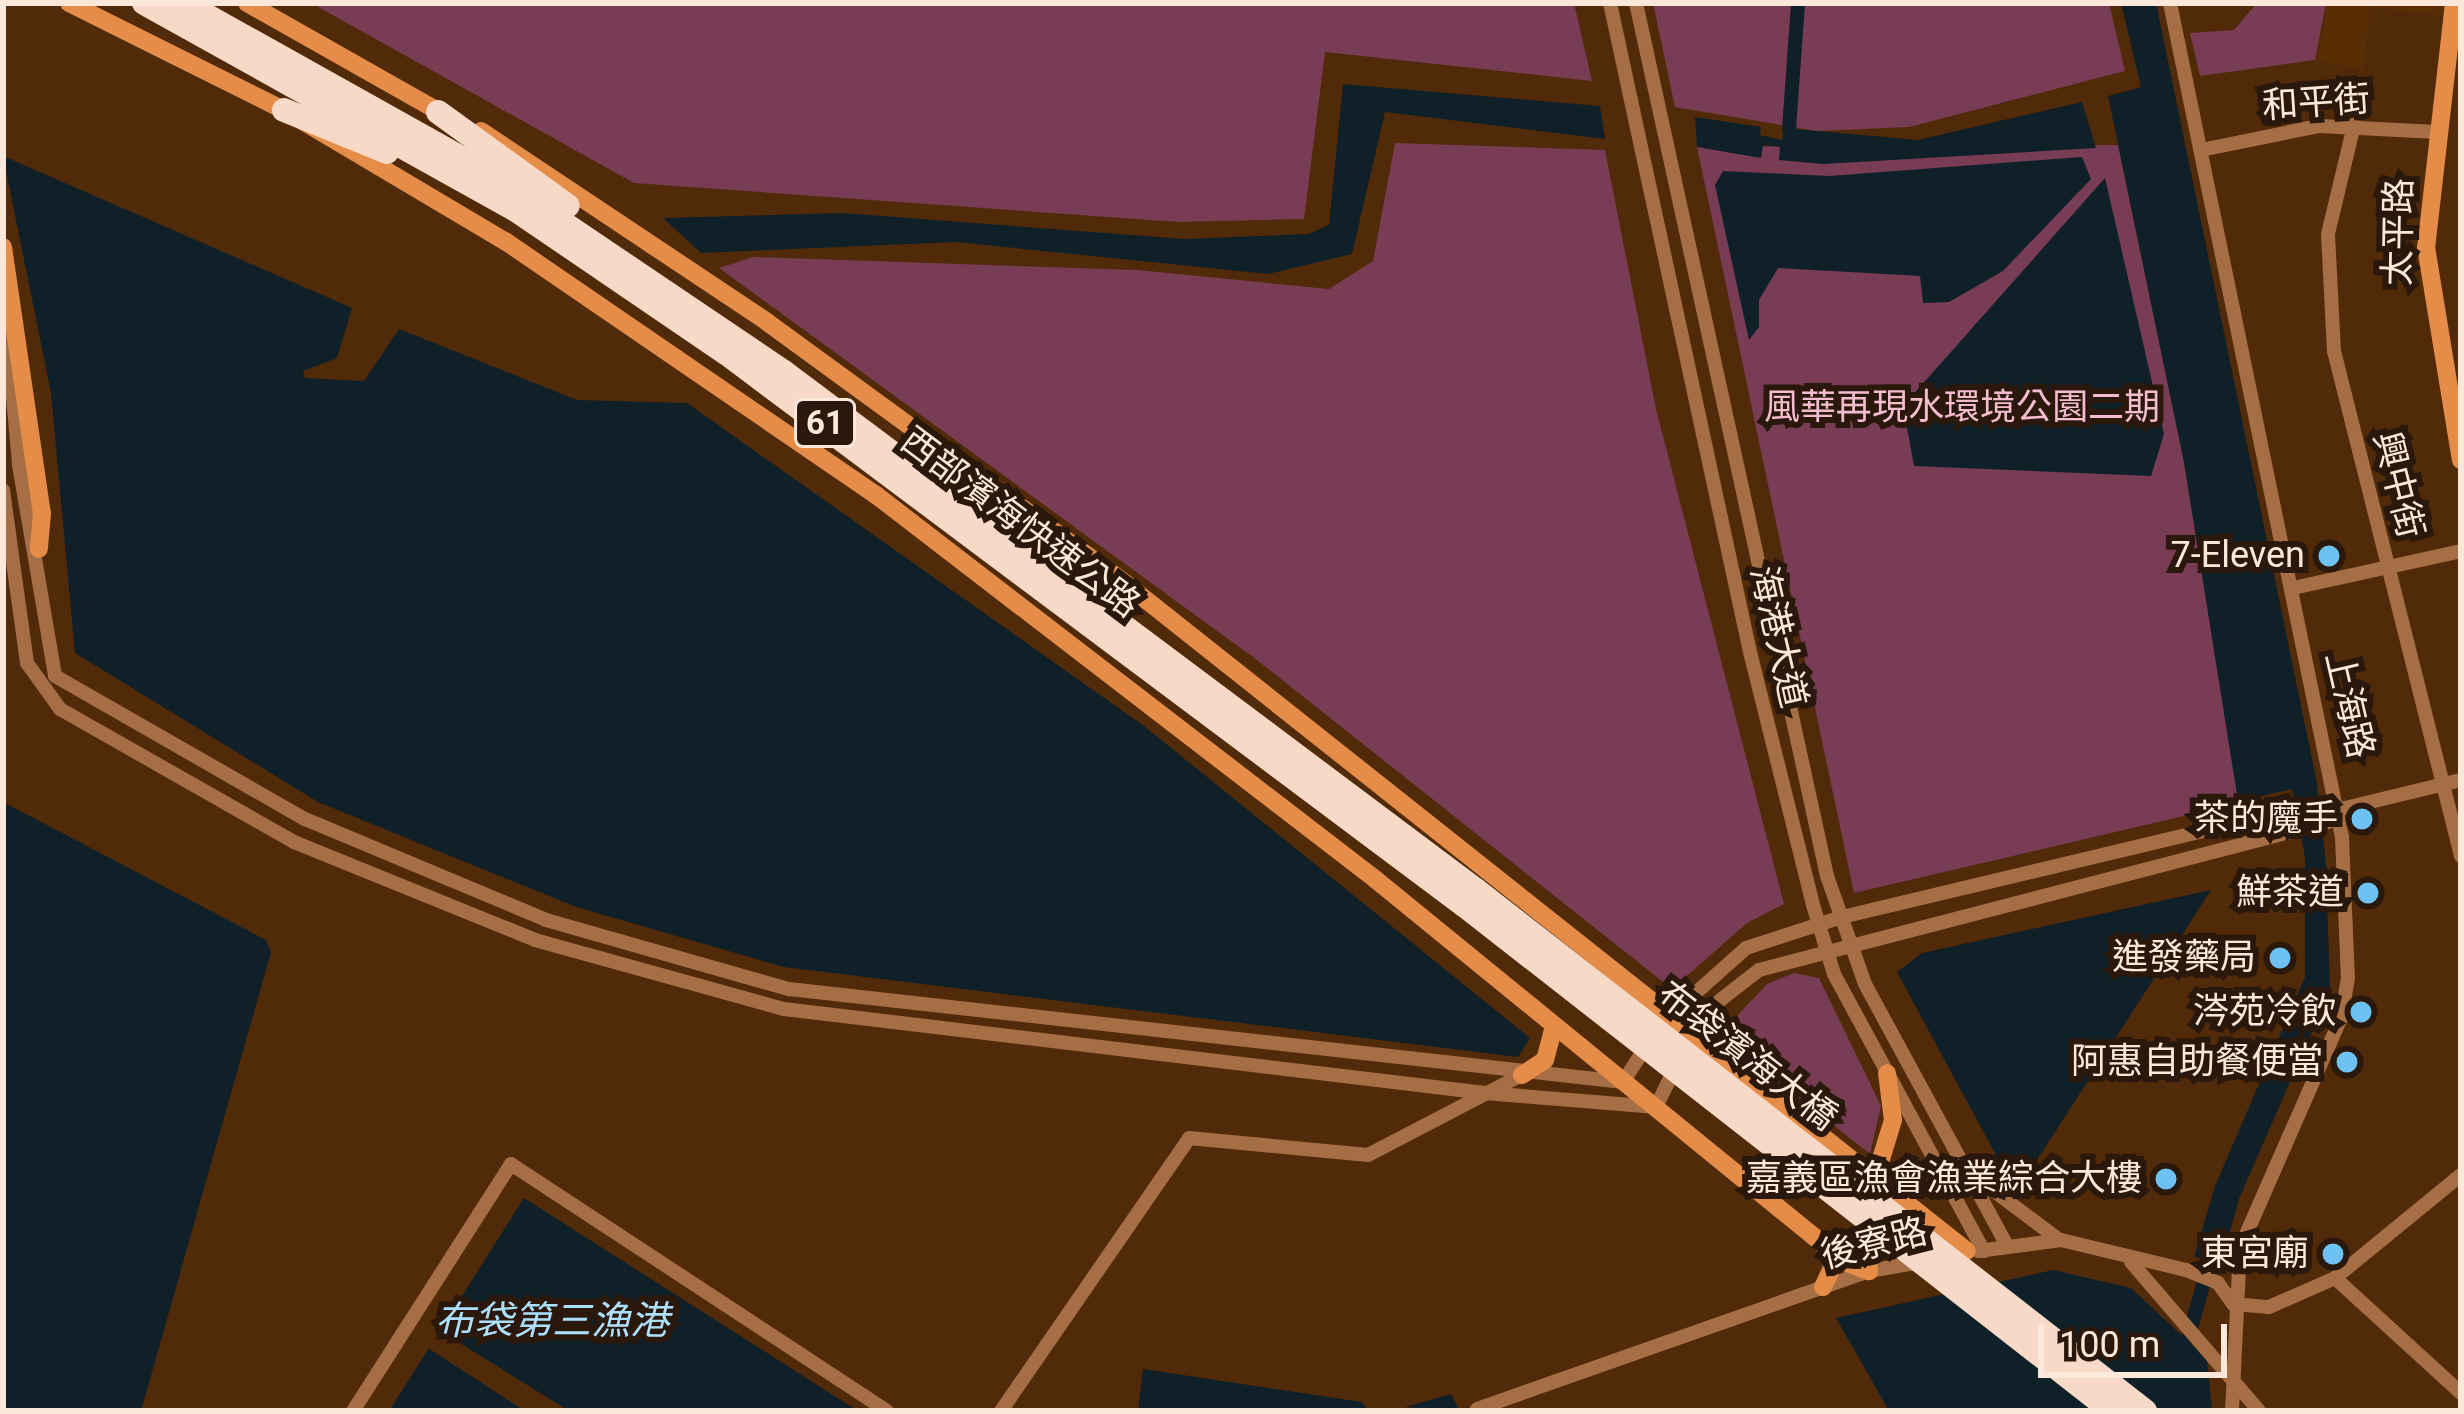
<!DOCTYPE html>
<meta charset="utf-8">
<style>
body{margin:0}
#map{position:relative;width:2464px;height:1414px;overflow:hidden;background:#502a09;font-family:Roboto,"Noto Sans TC",sans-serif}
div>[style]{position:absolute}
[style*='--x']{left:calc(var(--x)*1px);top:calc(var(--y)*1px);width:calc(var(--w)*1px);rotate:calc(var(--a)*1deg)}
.built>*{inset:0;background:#5a2e05}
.green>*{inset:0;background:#783c54}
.water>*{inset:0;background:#102029}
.pier>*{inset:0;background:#502a09}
.canal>*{height:14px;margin:-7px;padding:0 7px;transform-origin:7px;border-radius:7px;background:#102029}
.street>*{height:14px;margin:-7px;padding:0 7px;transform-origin:7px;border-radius:7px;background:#a56e45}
.secondary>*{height:18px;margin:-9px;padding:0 9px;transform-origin:9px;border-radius:9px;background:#e48c48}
.highway>*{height:24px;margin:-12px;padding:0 12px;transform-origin:12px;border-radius:12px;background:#f6dac7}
.highway-bridge>*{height:24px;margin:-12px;padding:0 12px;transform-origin:12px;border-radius:12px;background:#f6dac7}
.dots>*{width:33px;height:33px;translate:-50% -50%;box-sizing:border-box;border:6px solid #29180b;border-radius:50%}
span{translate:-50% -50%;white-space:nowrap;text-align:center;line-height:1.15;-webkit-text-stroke:12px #29180b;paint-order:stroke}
.shield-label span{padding:3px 9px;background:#29180b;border:3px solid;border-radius:9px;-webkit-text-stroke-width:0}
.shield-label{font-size:33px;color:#fce8da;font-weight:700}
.street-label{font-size:36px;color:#fce8da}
.park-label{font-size:36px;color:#f3bccf}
.poi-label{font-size:36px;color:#fce8da}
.right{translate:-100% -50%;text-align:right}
.water-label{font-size:39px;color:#addffe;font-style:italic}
.frame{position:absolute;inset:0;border:6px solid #fce8da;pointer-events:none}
.scale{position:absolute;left:2038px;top:1324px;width:189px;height:54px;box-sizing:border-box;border:6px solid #fce8da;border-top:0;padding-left:15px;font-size:36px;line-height:42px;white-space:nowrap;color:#fce8da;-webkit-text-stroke:9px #29180b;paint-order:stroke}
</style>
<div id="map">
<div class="built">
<div style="clip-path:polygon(2328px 3px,2444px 3px,2443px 16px,2370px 7px,2364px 69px,2317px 61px)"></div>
</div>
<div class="green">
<div style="clip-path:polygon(311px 3px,1574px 3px,1592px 81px,1325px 52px,1304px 219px,1178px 222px,634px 183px)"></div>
<div style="clip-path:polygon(1653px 3px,2109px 3px,2125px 71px,1909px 127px,1817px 131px,1675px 107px)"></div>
<div style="clip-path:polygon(2257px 3px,2326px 3px,2315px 60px,2200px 76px,2190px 33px,2234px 30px)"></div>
<div style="clip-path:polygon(1395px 143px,1605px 150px,1656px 409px,1784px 904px,1747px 923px,1672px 989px,1257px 660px,719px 268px,753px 257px,1138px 270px,1329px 289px,1373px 261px)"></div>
<div style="clip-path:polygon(2118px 145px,2184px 462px,2239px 803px,1854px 893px,1697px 147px)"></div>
<div style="clip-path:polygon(1794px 973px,1819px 978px,1881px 1106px,1870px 1154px,1719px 1035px,1767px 984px)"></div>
</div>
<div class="water">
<div style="clip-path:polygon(2121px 3px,2156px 3px,2317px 783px,2326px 864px,2330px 990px,2239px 1199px,2222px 1261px,2194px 1257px,2215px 1186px,2305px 977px,2305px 857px,2292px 789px,2238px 801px,2184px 462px,2108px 96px,2141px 87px)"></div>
<div style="clip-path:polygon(1343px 84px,1600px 106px,1605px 139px,1385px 112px,1352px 254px,1268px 274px,956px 242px,701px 253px,663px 218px,842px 213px,1185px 239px,1308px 234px,1329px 225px)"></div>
<div style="clip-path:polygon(2082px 102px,2096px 148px,1823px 164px,1779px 160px,1780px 147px,1763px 145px,1761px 158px,1697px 147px,1695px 117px,1761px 127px,1760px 135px,1782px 140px,1784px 128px,1918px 140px)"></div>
<div style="clip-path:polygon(3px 156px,352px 308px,337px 358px,303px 371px,305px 378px,364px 381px,399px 329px,577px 400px,687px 403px,1144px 726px,1530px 1038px,1518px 1057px,784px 967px,576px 907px,318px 802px,75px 653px,51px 393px)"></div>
<div style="clip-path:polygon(2082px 157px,2091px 179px,2003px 271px,1949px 302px,1923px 303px,1920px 276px,1778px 268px,1759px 300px,1759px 327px,1749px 340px,1715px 185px,1723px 171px,1829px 176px)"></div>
<div style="clip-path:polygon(2105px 178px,2164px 434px,2151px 476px,1914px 466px,1903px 406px)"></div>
<div style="clip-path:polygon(3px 802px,266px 940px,271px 952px,141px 1411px,3px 1411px)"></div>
<div style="clip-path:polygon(2211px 890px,2037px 1160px,2010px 1181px,1897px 972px,1922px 953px)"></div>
<div style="clip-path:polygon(524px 1198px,858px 1411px,389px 1411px)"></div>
<div style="clip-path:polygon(2053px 1270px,2131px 1288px,2207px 1359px,2212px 1411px,1889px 1411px,1836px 1318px)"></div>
<div style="clip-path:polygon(1143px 1369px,1362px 1402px,1369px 1411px,1138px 1411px)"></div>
<div style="clip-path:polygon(1451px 1394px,1460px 1411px,1405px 1407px)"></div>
</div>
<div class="pier">
<div style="clip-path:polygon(439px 1330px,569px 1411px,525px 1411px,428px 1348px)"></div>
</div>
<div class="canal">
<div style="--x:1789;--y:129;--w:126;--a:-85.9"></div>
<div style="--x:2188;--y:1339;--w:97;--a:-74.4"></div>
</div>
<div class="street">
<div style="--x:1610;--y:3;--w:664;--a:77.83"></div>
<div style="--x:1750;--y:652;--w:261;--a:76"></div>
<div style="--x:1813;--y:905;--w:72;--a:73.1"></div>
<div style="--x:1834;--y:974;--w:315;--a:61.6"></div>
<div style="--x:1636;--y:3;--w:894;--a:77.66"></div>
<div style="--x:1827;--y:876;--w:114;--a:70.6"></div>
<div style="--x:1865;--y:984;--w:297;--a:61.5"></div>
<div style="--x:2170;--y:3;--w:852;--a:78.35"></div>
<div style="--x:2342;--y:837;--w:141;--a:87.6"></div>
<div style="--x:2348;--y:978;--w:41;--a:99.9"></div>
<div style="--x:2341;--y:1018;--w:251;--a:113.7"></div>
<div style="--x:2240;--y:1248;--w:163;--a:92.8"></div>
<div style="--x:2354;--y:125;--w:112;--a:103.4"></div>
<div style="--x:2328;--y:234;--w:117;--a:87.1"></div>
<div style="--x:2334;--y:351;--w:521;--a:75.88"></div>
<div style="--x:2201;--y:150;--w:120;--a:-11.5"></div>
<div style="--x:2319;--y:126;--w:118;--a:2.9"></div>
<div style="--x:7;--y:330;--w:136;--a:84.9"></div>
<div style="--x:19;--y:465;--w:214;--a:80.3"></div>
<div style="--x:55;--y:676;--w:288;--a:29.8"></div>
<div style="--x:305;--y:819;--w:261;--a:22.7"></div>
<div style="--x:546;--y:920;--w:253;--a:15.9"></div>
<div style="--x:789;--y:989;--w:839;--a:6.36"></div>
<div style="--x:1623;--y:1082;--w:44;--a:-57"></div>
<div style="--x:3;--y:490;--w:175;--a:82.1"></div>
<div style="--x:27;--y:663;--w:57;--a:54.3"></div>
<div style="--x:60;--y:709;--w:269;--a:29.6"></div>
<div style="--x:294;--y:842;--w:260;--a:22.1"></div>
<div style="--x:535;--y:940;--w:258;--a:15.5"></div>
<div style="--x:784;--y:1009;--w:706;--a:6.83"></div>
<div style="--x:1485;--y:1093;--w:172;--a:4.7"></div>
<div style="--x:1656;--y:1107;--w:48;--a:-64"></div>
<div style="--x:2293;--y:588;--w:172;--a:-12.4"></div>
<div style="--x:2341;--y:809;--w:123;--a:-13.6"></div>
<div style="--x:1663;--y:1022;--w:111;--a:-41.7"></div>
<div style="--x:1746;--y:948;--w:101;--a:-17.9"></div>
<div style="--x:1842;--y:917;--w:465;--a:-13.4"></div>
<div style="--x:2294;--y:809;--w:47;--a:0"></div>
<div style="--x:1689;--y:1038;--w:31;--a:-58"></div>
<div style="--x:1705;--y:1012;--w:68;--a:-37.9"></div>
<div style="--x:1759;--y:970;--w:588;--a:-14.58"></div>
<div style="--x:2328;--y:822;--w:18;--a:-45"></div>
<div style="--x:1974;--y:1176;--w:104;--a:36.8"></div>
<div style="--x:1978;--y:1251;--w:84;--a:-7.5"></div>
<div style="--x:2061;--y:1240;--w:129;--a:13.5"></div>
<div style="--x:2186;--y:1270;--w:35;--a:22"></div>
<div style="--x:2218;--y:1283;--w:26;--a:54"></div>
<div style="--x:2233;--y:1304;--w:36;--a:5"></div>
<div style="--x:2269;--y:1307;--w:72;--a:-23.7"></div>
<div style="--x:2335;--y:1278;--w:163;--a:-39.3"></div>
<div style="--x:2131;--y:1262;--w:196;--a:49.3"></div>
<div style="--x:2335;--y:1278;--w:171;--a:42.4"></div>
<div style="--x:1477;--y:1409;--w:416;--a:-19.4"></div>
<div style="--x:1869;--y:1271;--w:53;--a:-9.8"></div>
<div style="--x:353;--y:1411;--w:293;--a:-57.4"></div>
<div style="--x:511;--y:1164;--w:450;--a:33.3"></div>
<div style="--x:1001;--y:1411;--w:331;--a:-55.4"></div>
<div style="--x:1189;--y:1138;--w:180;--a:5.4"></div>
<div style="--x:1368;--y:1155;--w:174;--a:-27.5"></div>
</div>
<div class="secondary">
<div style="--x:69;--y:3;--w:240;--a:26.5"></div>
<div style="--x:284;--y:110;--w:257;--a:30.7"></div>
<div style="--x:505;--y:241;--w:450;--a:34.4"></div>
<div style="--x:876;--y:495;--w:630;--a:37.58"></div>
<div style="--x:1375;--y:879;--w:606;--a:39.18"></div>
<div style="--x:1845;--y:1262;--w:26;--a:21"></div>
<div style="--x:1869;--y:1271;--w:54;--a:-96.3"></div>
<div style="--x:247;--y:3;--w:227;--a:29.5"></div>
<div style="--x:2454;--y:3;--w:246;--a:96.5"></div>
<div style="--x:2426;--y:247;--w:216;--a:80.7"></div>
<div style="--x:481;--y:131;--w:344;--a:33.7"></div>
<div style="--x:767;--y:322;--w:444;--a:36.1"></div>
<div style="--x:1126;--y:584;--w:1073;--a:38.42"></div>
<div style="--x:3;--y:247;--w:269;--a:81.7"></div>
<div style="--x:42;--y:513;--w:36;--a:95"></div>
<div style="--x:1522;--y:1075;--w:27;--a:-33"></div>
<div style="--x:1545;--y:1060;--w:35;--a:-75"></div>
<div style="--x:1836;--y:1148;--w:35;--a:63"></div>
<div style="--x:1865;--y:1171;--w:20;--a:-37"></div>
<div style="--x:1881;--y:1159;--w:41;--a:-72.9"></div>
<div style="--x:1893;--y:1120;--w:47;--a:-97.3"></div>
<div style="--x:1823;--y:1287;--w:21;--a:-65"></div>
<div style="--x:1832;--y:1268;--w:19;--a:-99"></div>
</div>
<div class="highway">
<div style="--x:144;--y:3;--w:426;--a:29.1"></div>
<div style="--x:516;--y:210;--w:254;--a:34.3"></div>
<div style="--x:726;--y:353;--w:922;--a:36.8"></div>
<div style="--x:184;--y:3;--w:353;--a:29.2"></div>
<div style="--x:492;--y:175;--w:352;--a:34"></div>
<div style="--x:784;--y:372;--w:864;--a:36.82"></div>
<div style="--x:284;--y:110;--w:111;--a:22.2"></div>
<div style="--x:438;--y:112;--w:160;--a:35.9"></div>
</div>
<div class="highway-bridge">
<div style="--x:1476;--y:890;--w:848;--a:37.91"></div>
<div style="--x:1464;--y:905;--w:822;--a:37.99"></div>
</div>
<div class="dots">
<div style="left:2329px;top:556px;background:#6ec2f3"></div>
<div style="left:2362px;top:819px;background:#6ec2f3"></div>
<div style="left:2368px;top:893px;background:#6ec2f3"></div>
<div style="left:2280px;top:958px;background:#6ec2f3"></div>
<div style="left:2361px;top:1012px;background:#6ec2f3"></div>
<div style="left:2347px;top:1062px;background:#6ec2f3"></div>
<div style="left:2166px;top:1179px;background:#6ec2f3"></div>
<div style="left:2333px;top:1254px;background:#6ec2f3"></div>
</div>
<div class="shield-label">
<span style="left:825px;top:423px">61</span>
</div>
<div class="street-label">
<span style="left:2316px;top:103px;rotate:-4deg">和平街</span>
<span style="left:2399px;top:232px;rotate:-89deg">太平路</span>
<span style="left:2398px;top:485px;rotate:76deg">興中街</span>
<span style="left:1020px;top:523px;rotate:37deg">西部濱海快速公路</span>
<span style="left:1778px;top:637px;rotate:77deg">海港大道</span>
<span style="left:2349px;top:705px;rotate:77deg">上海路</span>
<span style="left:1747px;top:1056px;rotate:38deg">布袋濱海大橋</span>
<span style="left:1874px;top:1244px;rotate:-14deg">後寮路</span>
</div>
<div class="park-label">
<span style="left:1962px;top:408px">風華再現水環境公園二期</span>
</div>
<div class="poi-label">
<span class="right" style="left:2305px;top:556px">7-Eleven</span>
<span class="right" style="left:2338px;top:819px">茶的魔手</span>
<span class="right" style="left:2344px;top:893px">鮮茶道</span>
<span class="right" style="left:2256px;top:958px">進發藥局</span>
<span class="right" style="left:2337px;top:1012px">涔苑冷飲</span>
<span class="right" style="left:2323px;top:1062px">阿惠自助餐便當</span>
<span class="right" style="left:2142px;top:1179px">嘉義區漁會漁業綜合大樓</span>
<span class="right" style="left:2309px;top:1254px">東宮廟</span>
</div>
<div class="water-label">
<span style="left:552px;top:1321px">布袋第三漁港</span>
</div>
<div class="frame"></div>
<div class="scale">100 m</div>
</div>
